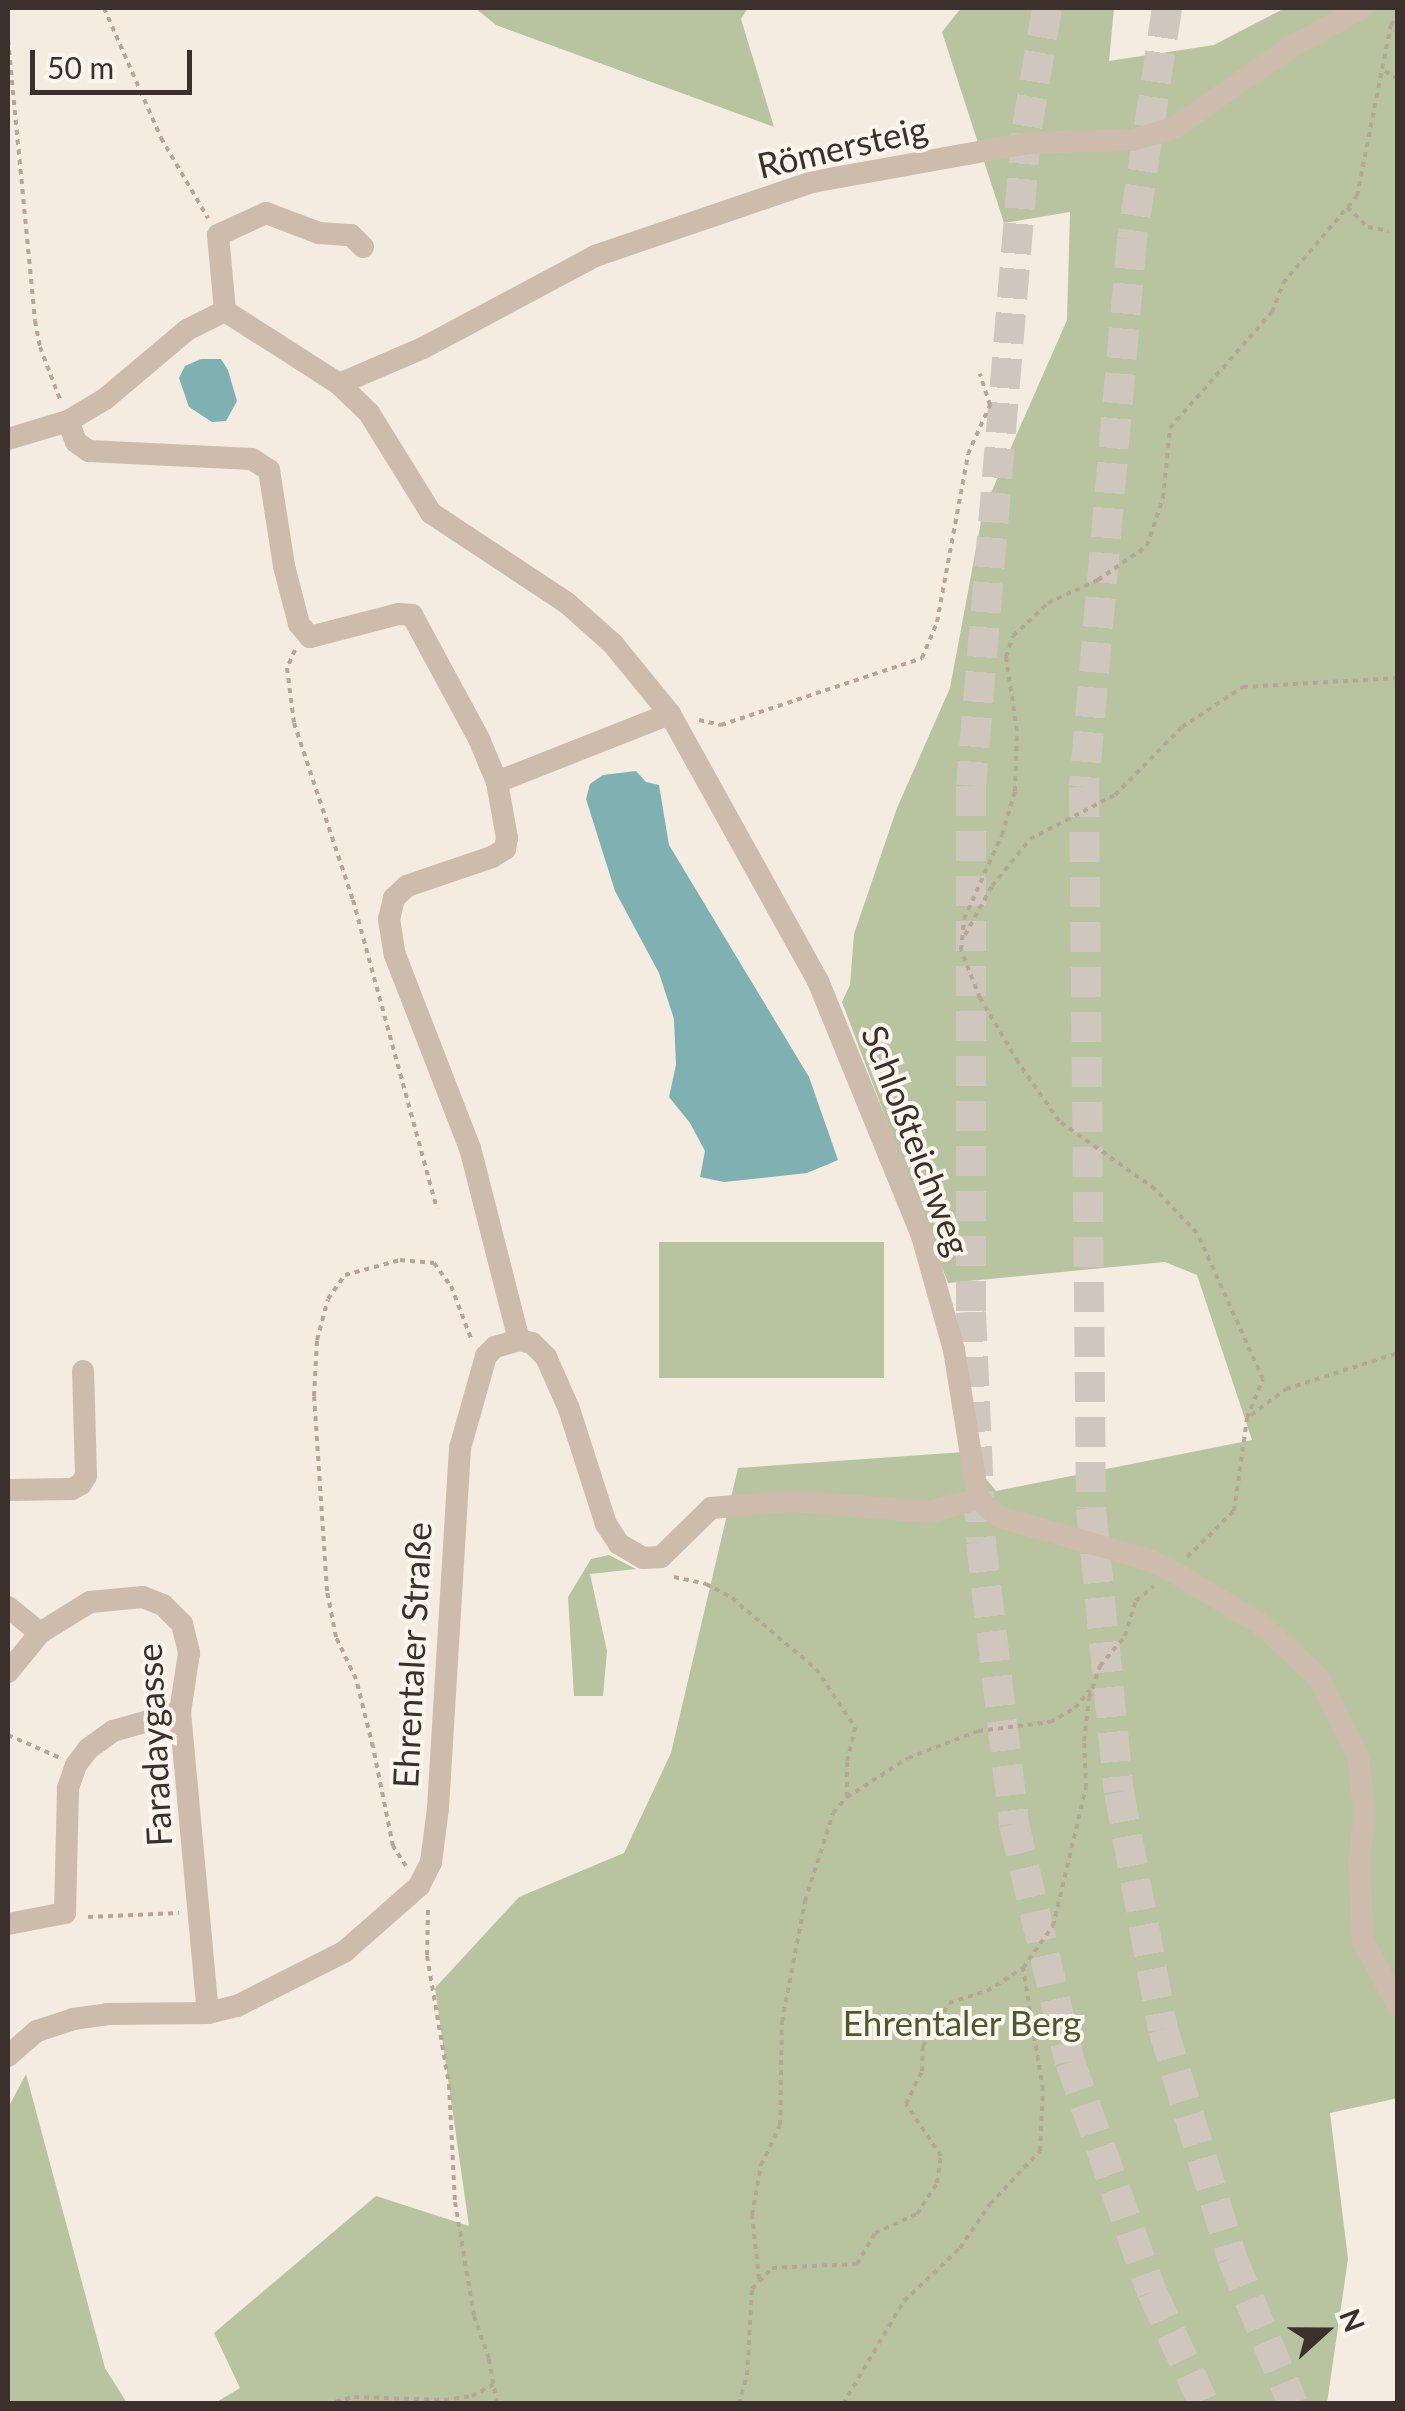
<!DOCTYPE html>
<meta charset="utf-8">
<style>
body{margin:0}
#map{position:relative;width:1405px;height:2411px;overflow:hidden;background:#f4ebe1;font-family:Lato,sans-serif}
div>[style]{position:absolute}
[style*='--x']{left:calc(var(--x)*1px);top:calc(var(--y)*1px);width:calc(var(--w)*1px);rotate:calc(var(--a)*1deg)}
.green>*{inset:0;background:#b8c4a0;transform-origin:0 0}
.water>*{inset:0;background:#7fb0b2}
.highway-tunnel>*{height:30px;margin-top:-15px;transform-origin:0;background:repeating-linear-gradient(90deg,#cfc6bd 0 30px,transparent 0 45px)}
.path>*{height:4px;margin-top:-2px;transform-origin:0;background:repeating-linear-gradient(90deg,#b9a596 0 5px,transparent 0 10px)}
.minor>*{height:22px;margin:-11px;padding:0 11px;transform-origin:11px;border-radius:11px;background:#cdbbac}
span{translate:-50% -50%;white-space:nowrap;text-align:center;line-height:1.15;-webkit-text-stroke:8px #fbf5ee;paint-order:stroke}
.street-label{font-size:35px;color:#3b302b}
.park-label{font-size:35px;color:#4a5a2e}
.frame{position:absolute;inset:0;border:10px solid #3b302b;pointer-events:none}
.north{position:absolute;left:1275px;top:2281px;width:100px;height:100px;-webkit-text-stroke:8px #fbf5ee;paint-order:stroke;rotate:69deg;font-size:28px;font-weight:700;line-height:40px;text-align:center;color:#3b302b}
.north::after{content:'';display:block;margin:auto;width:35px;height:45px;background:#3b302b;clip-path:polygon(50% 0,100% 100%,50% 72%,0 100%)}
.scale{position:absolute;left:30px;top:50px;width:162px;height:45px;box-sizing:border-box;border:5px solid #3b302b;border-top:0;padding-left:12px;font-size:30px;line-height:35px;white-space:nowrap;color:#3b302b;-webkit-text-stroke:8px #fbf5ee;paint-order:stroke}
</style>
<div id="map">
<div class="green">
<div style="clip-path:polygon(475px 8px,748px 8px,741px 19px,774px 127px,496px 25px)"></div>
<div style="clip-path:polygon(961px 8px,1114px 8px,1109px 61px,1214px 45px,1285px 8px,1397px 8px,1398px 2098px,1330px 2113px,1348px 2259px,1327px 2403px,215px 2403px,240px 2388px,214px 2333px,376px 2196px,469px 2226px,435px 1988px,519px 1897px,624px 1853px,671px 1753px,738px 1468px,964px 1452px,996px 1491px,1252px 1440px,1197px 1275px,1165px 1262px,948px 1283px,842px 1002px,850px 985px,854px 934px,897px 808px,950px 688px,983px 511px,1067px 320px,1070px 212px,1004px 223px,942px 32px)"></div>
<div style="left:884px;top:1242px;width:136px;height:225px;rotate:90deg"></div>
<div style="clip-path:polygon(609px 1555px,636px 1569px,590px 1574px,607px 1651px,603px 1696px,574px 1696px,568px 1597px,591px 1559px)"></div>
<div style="clip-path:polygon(26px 2074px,105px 2368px,127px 2403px,8px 2403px,8px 2108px)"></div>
</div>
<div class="water">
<div style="clip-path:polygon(201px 359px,221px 359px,228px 370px,237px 401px,226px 421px,212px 422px,189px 407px,179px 378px,185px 366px)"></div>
<div style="clip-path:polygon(636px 771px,646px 782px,659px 785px,669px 845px,809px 1077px,838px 1160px,807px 1173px,724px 1182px,700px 1177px,705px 1151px,690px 1123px,669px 1097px,676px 1065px,674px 1019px,659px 973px,615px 891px,586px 799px,590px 784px,603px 775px)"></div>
</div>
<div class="highway-tunnel">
<div style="--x:1047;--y:8;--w:128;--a:99.5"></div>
<div style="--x:1026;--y:134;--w:654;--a:94.82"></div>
<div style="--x:971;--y:786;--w:526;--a:90"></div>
<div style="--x:971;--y:1312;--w:230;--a:87.5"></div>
<div style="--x:981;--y:1542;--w:284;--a:83.3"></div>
<div style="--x:1014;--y:1824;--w:244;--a:76.8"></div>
<div style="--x:1070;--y:2062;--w:244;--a:70.4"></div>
<div style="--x:1152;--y:2292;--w:123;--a:65.1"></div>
<div style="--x:1167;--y:8;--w:234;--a:98.6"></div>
<div style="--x:1132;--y:239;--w:550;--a:95.01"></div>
<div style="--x:1084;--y:787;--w:721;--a:89.44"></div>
<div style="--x:1091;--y:1508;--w:285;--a:84.4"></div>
<div style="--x:1119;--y:1792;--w:241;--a:79.5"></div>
<div style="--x:1163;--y:2029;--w:239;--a:73.2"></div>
<div style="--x:1232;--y:2258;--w:158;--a:67.3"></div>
</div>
<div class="path">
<div style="--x:104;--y:8;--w:142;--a:66.3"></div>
<div style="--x:161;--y:138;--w:93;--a:59.6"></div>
<div style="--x:8;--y:40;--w:282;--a:84.5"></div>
<div style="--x:35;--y:321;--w:26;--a:79"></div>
<div style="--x:40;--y:347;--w:59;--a:69.1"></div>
<div style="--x:1385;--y:71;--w:15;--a:32"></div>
<div style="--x:1347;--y:207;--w:29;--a:44"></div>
<div style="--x:1368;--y:227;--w:21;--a:11"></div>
<div style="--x:295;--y:650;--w:20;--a:114"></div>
<div style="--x:287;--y:668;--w:55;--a:82.7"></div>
<div style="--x:294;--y:723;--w:187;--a:71.6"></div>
<div style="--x:353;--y:900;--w:320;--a:74.8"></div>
<div style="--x:699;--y:720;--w:23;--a:13"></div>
<div style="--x:721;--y:725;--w:212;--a:-18.4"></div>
<div style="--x:922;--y:658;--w:39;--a:-67"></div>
<div style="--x:937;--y:622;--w:171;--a:-79.5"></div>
<div style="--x:968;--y:454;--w:54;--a:-65.8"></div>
<div style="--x:990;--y:405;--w:33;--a:-108"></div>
<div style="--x:965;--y:935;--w:56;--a:-61.1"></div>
<div style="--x:992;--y:886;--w:60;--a:-51"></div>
<div style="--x:1030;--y:839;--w:96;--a:-27.4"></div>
<div style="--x:1115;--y:795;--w:95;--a:-45.4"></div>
<div style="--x:1182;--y:727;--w:73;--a:-33.3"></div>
<div style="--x:1243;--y:687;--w:155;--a:-3.3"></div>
<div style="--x:1251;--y:1415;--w:44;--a:-36.6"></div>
<div style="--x:1286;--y:1389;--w:118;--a:-17.8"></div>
<div style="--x:1187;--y:1557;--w:66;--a:-44.4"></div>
<div style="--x:1234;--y:1511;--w:94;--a:-82"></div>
<div style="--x:1247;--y:1418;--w:42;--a:-67.7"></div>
<div style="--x:1263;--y:1379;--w:160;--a:-114.3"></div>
<div style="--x:1197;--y:1233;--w:61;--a:-133.7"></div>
<div style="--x:1155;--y:1189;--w:118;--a:-144.7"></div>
<div style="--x:1059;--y:1121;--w:72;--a:-124.8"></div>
<div style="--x:1018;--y:1062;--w:74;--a:-120.7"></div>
<div style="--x:980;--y:998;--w:52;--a:-111.6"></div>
<div style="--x:961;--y:950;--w:31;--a:-84"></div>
<div style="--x:964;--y:919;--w:92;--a:-65.7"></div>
<div style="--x:1002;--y:835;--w:46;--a:-73.5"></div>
<div style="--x:1015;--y:791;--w:60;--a:-88.1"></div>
<div style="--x:1017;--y:731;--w:75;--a:-98.5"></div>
<div style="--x:1006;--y:657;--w:22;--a:-72"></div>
<div style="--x:1013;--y:636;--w:48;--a:-43.3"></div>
<div style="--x:1048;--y:603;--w:55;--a:-24.7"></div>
<div style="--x:1098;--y:580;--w:60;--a:-34.8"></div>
<div style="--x:1147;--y:546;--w:51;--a:-71.6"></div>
<div style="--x:1163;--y:498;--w:70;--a:-84.3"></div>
<div style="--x:1170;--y:428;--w:154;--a:-48.7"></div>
<div style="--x:1272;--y:312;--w:31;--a:-69"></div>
<div style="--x:1283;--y:283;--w:114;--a:-49.6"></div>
<div style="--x:1357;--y:196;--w:174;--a:-78.8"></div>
<div style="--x:1391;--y:25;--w:13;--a:-58"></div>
<div style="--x:674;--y:1577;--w:33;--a:12"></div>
<div style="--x:706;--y:1584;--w:30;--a:28"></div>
<div style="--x:732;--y:1598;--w:110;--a:40.2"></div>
<div style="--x:816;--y:1669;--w:70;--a:56.1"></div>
<div style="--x:855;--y:1727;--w:36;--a:103"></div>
<div style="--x:847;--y:1762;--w:35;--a:90"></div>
<div style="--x:847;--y:1797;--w:72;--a:-32.6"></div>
<div style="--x:908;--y:1758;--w:75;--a:-21.1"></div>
<div style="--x:978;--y:1731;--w:73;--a:-7.1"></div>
<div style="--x:1050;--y:1722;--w:29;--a:-29"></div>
<div style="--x:1075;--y:1708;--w:23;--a:-50"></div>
<div style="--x:8;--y:1735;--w:55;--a:23.7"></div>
<div style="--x:406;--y:1866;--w:24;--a:-123"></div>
<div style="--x:393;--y:1846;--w:101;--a:-101.4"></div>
<div style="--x:373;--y:1747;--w:70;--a:-104"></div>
<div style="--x:356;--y:1679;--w:47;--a:-115.5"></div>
<div style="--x:336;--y:1637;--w:47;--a:-101.1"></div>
<div style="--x:327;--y:1591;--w:195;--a:-93.8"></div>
<div style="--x:314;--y:1396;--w:56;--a:-86.9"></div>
<div style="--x:317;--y:1340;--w:42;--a:-75"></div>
<div style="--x:328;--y:1299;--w:29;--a:-55"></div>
<div style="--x:345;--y:1275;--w:57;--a:-15.3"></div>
<div style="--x:400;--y:1260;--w:34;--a:5"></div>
<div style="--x:434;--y:1263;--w:29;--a:54"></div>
<div style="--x:451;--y:1286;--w:59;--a:69.1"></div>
<div style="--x:428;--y:1910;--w:46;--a:91.2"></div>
<div style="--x:427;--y:1956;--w:131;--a:80.3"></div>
<div style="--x:449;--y:2085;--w:117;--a:87.1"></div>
<div style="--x:455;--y:2202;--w:116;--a:80.5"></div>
<div style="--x:474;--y:2316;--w:46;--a:70.8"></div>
<div style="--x:489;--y:2359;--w:46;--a:79.9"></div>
<div style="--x:88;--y:1917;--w:91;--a:-2.5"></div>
<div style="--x:759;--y:2279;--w:64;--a:-96.2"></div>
<div style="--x:752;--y:2215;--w:51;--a:-79.8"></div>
<div style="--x:761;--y:2165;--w:44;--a:-64.6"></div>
<div style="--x:780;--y:2125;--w:103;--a:-88.9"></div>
<div style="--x:782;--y:2022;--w:123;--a:-79.2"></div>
<div style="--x:805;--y:1901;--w:92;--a:-72.3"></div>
<div style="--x:833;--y:1813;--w:21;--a:-49"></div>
<div style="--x:326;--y:2404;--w:29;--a:-14"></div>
<div style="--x:354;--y:2397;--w:90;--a:1.9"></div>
<div style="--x:444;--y:2400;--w:28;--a:-8"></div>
<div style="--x:472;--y:2396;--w:24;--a:-28"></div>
<div style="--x:739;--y:2404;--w:30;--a:-75"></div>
<div style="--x:747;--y:2375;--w:86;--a:-86.7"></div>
<div style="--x:752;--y:2289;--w:29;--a:-46"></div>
<div style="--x:772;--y:2268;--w:85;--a:-2.7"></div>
<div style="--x:857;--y:2264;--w:36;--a:-60"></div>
<div style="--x:875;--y:2233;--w:46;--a:-24.3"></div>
<div style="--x:917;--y:2214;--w:37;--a:-57"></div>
<div style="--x:937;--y:2183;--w:27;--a:-82"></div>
<div style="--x:941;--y:2156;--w:63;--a:-123.9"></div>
<div style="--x:906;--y:2104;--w:37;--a:-64"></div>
<div style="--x:922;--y:2071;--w:25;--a:-88"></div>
<div style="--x:923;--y:2046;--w:50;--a:-58.8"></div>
<div style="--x:949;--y:2003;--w:40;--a:-18"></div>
<div style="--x:987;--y:1991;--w:43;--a:-32.6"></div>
<div style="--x:1023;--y:1968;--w:52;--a:-54.5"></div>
<div style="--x:1053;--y:1926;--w:142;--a:-76.6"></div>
<div style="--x:1086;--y:1788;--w:47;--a:-92.4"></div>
<div style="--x:1084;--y:1741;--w:43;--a:-83.4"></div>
<div style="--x:1089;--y:1698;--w:34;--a:-71"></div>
<div style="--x:1100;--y:1666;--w:39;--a:-50"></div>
<div style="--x:1125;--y:1636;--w:37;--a:-73"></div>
<div style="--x:1136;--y:1601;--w:23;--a:-40"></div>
<div style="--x:843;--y:2404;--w:120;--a:-59.4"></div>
<div style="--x:904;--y:2301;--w:77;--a:-43.4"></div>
<div style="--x:960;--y:2248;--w:53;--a:-55.7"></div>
<div style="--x:990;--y:2204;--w:73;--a:-46.7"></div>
<div style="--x:1040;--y:2151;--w:61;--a:-87.2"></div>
<div style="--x:1043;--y:2090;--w:124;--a:-99.3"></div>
</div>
<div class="minor">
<div style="--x:225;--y:311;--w:135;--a:32.6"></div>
<div style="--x:339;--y:384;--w:42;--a:44"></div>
<div style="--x:369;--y:413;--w:118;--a:58.2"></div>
<div style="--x:431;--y:513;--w:163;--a:33.5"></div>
<div style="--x:567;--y:603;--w:62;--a:41.7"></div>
<div style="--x:613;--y:644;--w:90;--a:50.8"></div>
<div style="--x:670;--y:714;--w:305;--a:61"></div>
<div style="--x:818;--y:981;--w:275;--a:67.8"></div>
<div style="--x:922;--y:1236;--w:118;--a:74.3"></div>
<div style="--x:954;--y:1350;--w:151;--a:80.8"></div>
<div style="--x:978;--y:1499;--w:28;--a:41"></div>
<div style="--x:999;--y:1517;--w:156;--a:16"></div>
<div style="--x:1149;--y:1560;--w:25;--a:26"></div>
<div style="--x:1172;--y:1571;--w:101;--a:30.9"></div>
<div style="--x:1259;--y:1623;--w:81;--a:42.5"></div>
<div style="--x:1319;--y:1678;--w:88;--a:63.7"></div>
<div style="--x:1358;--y:1757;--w:59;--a:83.2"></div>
<div style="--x:1365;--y:1816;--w:44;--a:97.8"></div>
<div style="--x:1359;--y:1860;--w:81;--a:87.2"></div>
<div style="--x:1363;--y:1941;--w:74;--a:61.7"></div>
<div style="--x:225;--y:311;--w:76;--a:-95.3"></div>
<div style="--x:218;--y:235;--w:53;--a:-24.6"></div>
<div style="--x:266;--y:213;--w:57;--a:20.7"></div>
<div style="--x:319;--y:233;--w:32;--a:4"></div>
<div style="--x:351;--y:235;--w:17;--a:45"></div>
<div style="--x:339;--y:384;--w:91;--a:-23.2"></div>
<div style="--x:423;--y:348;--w:195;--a:-28.1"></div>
<div style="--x:595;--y:256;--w:229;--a:-18.8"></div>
<div style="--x:812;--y:182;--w:219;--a:-10.2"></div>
<div style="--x:1028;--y:143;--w:104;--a:-1.7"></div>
<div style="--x:1132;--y:140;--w:44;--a:-15.9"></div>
<div style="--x:1174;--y:128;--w:142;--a:-34.7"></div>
<div style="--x:1291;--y:47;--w:81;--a:-28.8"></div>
<div style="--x:68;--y:421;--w:22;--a:69"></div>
<div style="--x:76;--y:442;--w:16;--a:35"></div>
<div style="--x:89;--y:451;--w:163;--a:2.8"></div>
<div style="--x:252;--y:459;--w:20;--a:33"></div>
<div style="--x:269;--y:470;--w:97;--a:81.1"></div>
<div style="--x:284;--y:566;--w:60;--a:75.5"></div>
<div style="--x:299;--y:624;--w:17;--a:50"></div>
<div style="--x:310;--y:637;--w:91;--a:-14.6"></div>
<div style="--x:398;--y:614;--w:14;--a:4"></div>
<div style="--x:412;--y:615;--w:141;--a:61.6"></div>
<div style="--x:479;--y:739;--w:47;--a:67.3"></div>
<div style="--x:497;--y:782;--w:57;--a:79.9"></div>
<div style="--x:507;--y:838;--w:11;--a:100"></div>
<div style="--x:505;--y:849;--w:15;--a:148"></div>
<div style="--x:492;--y:857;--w:90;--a:161.2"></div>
<div style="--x:407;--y:886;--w:18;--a:137"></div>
<div style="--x:394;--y:898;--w:22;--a:103"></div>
<div style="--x:389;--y:919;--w:36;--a:81"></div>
<div style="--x:395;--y:955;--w:207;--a:68.8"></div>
<div style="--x:470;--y:1148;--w:198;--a:75.7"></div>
<div style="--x:8;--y:439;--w:63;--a:-16.7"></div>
<div style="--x:68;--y:421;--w:43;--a:-30.7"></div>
<div style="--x:105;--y:399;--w:107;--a:-40.1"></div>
<div style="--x:187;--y:330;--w:42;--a:-26.6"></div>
<div style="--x:497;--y:782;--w:186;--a:-21.5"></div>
<div style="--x:8;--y:1490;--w:64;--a:-0.9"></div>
<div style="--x:72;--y:1489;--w:10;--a:-29"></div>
<div style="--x:81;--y:1484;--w:9;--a:-58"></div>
<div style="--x:86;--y:1476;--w:105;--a:-91.6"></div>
<div style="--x:8;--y:1607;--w:41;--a:39.1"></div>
<div style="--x:8;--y:1672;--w:50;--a:-50.6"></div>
<div style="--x:40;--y:1633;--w:59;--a:-31.8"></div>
<div style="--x:90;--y:1602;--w:53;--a:-5.4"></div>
<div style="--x:143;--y:1597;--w:22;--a:22"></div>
<div style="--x:163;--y:1605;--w:27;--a:45"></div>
<div style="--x:182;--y:1624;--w:30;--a:76"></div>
<div style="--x:189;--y:1653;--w:60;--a:98.7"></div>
<div style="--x:180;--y:1712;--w:302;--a:84.7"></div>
<div style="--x:8;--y:1924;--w:58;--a:-10.9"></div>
<div style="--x:65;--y:1913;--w:125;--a:-88.6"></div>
<div style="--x:68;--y:1788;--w:24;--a:-71"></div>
<div style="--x:76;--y:1765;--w:20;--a:-53"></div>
<div style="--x:88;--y:1749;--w:31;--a:-36"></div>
<div style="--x:113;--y:1731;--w:70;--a:-15.8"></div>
<div style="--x:8;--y:2056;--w:38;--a:-41"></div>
<div style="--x:37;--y:2031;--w:38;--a:-18"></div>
<div style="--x:73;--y:2019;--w:34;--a:-8"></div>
<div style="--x:107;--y:2014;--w:101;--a:-0.6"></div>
<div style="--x:208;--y:2013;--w:30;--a:-14"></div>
<div style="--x:237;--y:2006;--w:120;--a:-26.8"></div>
<div style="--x:344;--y:1952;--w:100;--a:-41.3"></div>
<div style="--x:419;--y:1886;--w:27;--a:-63"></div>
<div style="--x:431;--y:1862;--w:54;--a:-82.6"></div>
<div style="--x:438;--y:1808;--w:361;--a:-86.5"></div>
<div style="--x:460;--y:1448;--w:96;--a:-74.2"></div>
<div style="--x:486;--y:1356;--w:13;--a:-45"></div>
<div style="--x:495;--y:1347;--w:25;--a:-16"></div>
<div style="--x:519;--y:1340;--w:13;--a:13"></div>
<div style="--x:532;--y:1343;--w:20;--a:45"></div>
<div style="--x:546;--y:1357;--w:57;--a:66.1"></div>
<div style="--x:569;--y:1409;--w:121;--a:72.2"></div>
<div style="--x:606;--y:1524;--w:24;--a:57"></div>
<div style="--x:619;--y:1544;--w:28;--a:30"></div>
<div style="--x:643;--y:1558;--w:18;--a:-3"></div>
<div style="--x:661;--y:1557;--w:70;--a:-44.4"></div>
<div style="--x:711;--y:1508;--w:81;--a:-4.9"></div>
<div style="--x:792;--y:1501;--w:137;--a:4.6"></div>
<div style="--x:929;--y:1512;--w:51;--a:-14.9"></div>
</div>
<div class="street-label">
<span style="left:842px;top:146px;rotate:-13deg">Römersteig</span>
<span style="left:917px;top:1140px;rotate:69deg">Schloßteichweg</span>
<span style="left:411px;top:1655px;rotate:-87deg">Ehrentaler Straße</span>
<span style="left:153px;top:1745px;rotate:-93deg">Faradaygasse</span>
</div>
<div class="park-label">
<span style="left:962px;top:2022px">Ehrentaler Berg</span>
</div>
<div class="frame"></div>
<div class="north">N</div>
<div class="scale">50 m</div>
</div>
